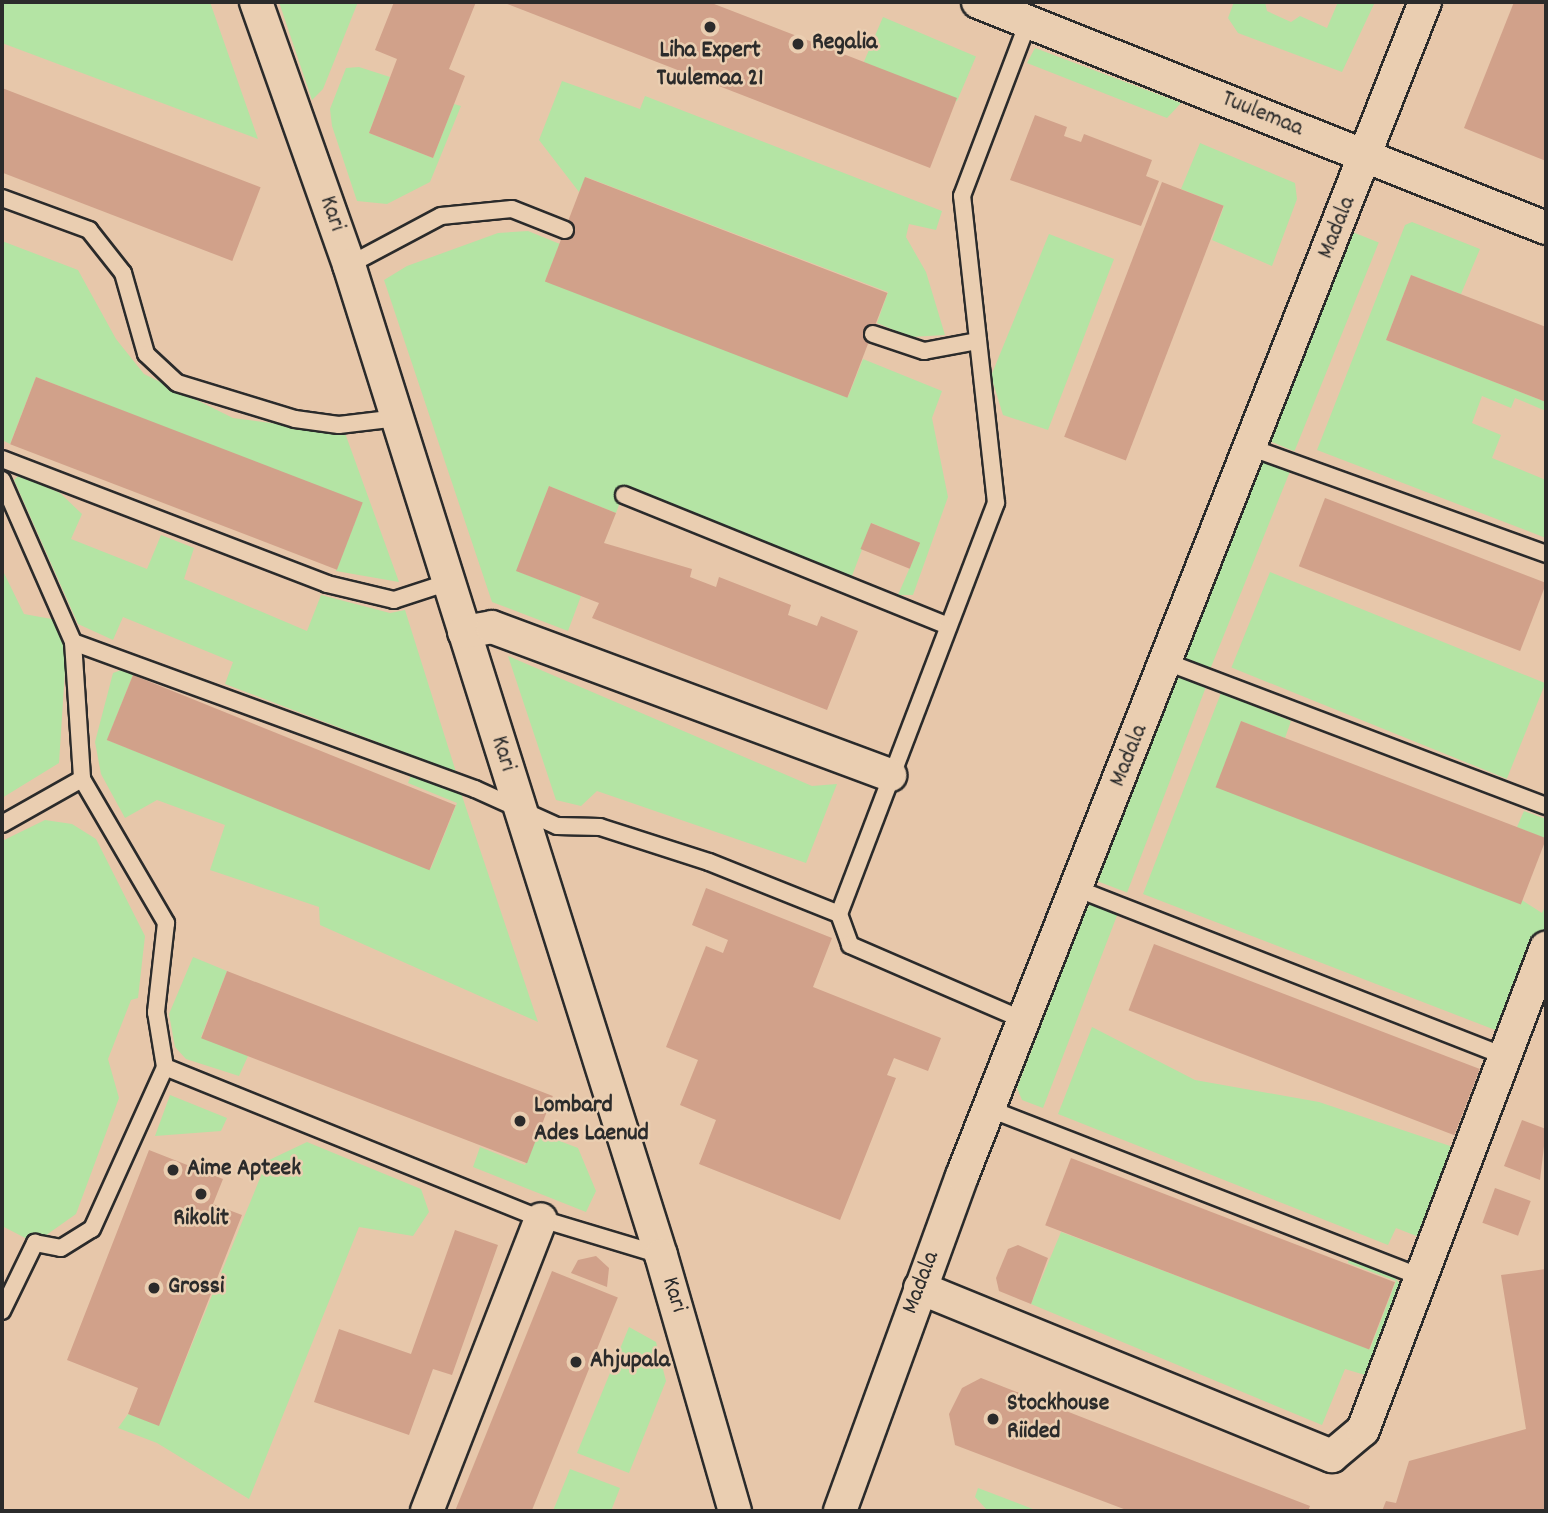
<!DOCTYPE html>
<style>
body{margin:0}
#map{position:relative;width:1548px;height:1513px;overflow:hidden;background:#e7c7aa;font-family:Dekko,sans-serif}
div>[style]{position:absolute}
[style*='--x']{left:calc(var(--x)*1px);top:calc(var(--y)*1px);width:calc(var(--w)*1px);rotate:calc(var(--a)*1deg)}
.green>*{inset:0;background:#b4e4a4;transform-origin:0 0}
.building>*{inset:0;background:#d1a18a;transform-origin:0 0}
.roads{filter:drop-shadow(2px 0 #2b2b2b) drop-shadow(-2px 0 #2b2b2b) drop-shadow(0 2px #2b2b2b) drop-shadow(0 -2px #2b2b2b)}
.lane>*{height:16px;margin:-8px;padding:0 8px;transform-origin:8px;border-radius:8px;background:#eaceb1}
.street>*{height:32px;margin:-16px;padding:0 16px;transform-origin:16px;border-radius:16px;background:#eaceb1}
.dots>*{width:19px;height:19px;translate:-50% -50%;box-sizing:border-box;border:4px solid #eaceb1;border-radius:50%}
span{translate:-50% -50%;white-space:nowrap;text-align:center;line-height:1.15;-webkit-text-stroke:5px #eaceb1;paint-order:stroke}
.poi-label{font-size:24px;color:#2b2b2b;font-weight:700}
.left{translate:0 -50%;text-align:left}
.street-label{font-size:24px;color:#2b2b2b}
.frame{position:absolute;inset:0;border:4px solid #2b2b2b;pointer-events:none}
</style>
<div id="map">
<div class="green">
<div style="clip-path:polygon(2px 2px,210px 2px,258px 139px,2px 43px)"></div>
<div style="clip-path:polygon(279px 2px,358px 2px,323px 89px,312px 100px)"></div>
<div style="clip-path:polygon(1234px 2px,1265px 2px,1267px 11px,1291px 22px,1300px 16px,1327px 28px,1338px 2px,1375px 2px,1342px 72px,1238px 33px,1228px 18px)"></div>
<div style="left:883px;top:17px;width:101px;height:49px;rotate:23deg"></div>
<div style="clip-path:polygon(1035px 48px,1181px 103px,1167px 118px,1027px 63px)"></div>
<div style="clip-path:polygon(359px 67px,390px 77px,369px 133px,433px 158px,454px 104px,461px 106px,430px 182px,387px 204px,357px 201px,332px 126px,330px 109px,346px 68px)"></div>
<div style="clip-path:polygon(562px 81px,640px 109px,645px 96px,942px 211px,936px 230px,909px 224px,906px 237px,926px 272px,945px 335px,911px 337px,877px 323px,888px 292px,586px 177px,579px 192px,539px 140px)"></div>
<div style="clip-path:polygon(1200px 143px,1295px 183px,1297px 199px,1272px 266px,1212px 240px,1224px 206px,1181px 189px)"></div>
<div style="clip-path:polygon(1412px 222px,1480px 249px,1461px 294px,1411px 275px,1386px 340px,1546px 402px,1546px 411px,1515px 398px,1511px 408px,1482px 396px,1472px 423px,1501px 435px,1492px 458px,1546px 480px,1546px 538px,1317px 450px,1405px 225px)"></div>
<div style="clip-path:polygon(528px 231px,560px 244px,545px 281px,848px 397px,863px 359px,942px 391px,932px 418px,948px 497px,913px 595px,898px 595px,920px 544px,872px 523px,852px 576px,626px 486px,616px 513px,549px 486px,517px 571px,581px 596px,568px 631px,492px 602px,384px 280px,407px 266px,498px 233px)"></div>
<div style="left:1350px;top:231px;width:31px;height:225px;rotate:22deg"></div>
<div style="clip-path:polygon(1049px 234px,1114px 259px,1048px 430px,1003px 415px,991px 376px)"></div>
<div style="clip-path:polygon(2px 241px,78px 270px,116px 339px,144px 374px,233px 418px,345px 433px,399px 582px,336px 571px,362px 504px,36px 377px,10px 444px,2px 440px)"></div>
<div style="left:1262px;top:458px;width:31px;height:215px;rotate:22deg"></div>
<div style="clip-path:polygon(19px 475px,60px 493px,82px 514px,71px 539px,147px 569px,161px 535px,194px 548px,184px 579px,307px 631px,321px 595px,390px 613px,405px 610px,456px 772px,225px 684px,233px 662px,123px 617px,113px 640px,78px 624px,14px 480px)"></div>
<div style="clip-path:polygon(2px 569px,24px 614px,57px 620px,66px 655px,59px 763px,2px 798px)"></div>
<div style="left:1270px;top:572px;width:297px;height:103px;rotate:22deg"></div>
<div style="clip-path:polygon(508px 656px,812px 786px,837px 784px,806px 863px,597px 791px,581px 806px,556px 800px)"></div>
<div style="clip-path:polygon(124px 669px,133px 675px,107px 740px,431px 868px,457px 803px,408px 783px,412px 773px,461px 793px,538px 1022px,320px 925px,319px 907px,210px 870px,225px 825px,157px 800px,125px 818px,101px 774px,95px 742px,113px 673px)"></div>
<div style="left:1177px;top:676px;width:31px;height:220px;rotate:21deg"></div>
<div style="clip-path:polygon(1221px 693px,1291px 721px,1285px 738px,1241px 721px,1542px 913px,1546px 904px,1546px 925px,1503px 1033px,1143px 894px)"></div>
<div style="clip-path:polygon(1524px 811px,1546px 819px,1546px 839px,1517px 827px)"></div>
<div style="clip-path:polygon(45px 820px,72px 824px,96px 839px,145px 936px,138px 998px,131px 1000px,108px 1059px,119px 1098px,76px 1214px,35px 1243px,2px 1226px,2px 841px)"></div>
<div style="clip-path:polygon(1089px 903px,1118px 913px,1043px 1108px,1022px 1100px,1017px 1088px)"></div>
<div style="clip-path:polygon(193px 957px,227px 971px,201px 1037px,248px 1056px,239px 1076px,186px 1059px,175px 1047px,169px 1014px)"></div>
<div style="clip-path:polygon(1092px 1027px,1195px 1080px,1319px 1102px,1462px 1150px,1429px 1241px,1396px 1228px,1388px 1245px,1058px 1114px)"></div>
<div style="clip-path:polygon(170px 1095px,227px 1118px,221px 1131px,155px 1136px)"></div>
<div style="clip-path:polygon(539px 1133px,578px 1148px,596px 1191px,586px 1212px,473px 1167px,480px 1147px,525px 1165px)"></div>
<div style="clip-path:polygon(307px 1142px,421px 1189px,429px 1212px,413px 1236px,359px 1227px,249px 1499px,157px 1443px,118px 1428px,128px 1414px,159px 1425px,267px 1161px)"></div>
<div style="clip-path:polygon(1061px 1232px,1370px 1349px,1396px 1281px,1348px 1263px,1349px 1257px,1391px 1274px,1405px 1289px,1378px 1367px,1365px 1375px,1345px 1369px,1322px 1425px,1031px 1304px)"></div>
<div style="clip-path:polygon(629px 1327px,656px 1342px,666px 1381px,629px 1473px,577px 1453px)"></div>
<div style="clip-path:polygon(570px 1469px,620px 1488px,611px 1511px,553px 1511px)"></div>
<div style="clip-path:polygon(978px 1488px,1038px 1511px,988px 1511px,975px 1497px)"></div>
</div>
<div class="building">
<div style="clip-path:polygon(394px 2px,476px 2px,449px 69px,465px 76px,433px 158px,369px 133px,397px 59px,375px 50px)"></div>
<div style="clip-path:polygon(502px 2px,709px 2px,957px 98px,930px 168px)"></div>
<div style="clip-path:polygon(1514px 2px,1546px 2px,1546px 161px,1464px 128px)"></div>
<div style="left:2px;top:88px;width:277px;height:79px;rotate:21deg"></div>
<div style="clip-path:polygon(1035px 115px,1067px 127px,1064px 136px,1081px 142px,1084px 134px,1152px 160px,1146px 176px,1159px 181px,1141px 226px,1010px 180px)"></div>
<div style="left:585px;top:177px;width:324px;height:112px;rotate:21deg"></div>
<div style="left:1162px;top:182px;width:66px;height:273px;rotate:21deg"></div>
<div style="clip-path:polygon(1411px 275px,1546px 327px,1546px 402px,1386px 340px)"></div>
<div style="left:36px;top:377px;width:350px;height:72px;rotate:21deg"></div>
<div style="clip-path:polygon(549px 486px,616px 513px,604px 543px,692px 569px,690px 577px,716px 587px,719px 577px,791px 605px,788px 615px,817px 626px,821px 616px,858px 631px,827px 710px,592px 618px,599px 603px,516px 571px)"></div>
<div style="left:1325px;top:498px;width:237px;height:73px;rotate:21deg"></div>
<div style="left:871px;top:523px;width:53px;height:28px;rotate:22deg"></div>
<div style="left:133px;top:675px;width:348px;height:70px;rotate:22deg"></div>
<div style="left:1241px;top:721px;width:327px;height:71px;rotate:21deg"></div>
<div style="clip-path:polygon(706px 888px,832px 938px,813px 987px,941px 1038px,928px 1071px,894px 1058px,887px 1075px,896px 1078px,840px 1220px,699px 1164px,716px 1120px,680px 1105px,698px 1060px,666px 1047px,706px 946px,723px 953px,728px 940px,692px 925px)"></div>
<div style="left:1154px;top:944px;width:349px;height:71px;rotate:21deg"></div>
<div style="left:227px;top:971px;width:349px;height:72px;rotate:21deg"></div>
<div style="clip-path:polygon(1522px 1120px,1546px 1129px,1540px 1180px,1504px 1166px)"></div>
<div style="clip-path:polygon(149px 1150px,223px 1179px,213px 1204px,242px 1215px,159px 1426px,128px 1414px,138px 1388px,67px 1360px)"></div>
<div style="left:1071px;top:1158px;width:347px;height:72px;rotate:21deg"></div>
<div style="left:1495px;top:1188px;width:38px;height:37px;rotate:20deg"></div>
<div style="clip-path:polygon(455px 1230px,498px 1245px,452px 1375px,433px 1369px,409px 1435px,314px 1402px,339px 1329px,411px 1354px)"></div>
<div style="clip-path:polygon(1018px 1245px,1048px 1258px,1031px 1304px,999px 1291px,996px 1278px,1008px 1249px)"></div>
<div style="clip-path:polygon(596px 1256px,609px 1268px,607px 1287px,571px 1273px,578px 1260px)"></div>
<div style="clip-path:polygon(1546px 1269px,1546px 1511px,1382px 1511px,1386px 1501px,1396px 1503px,1409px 1461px,1526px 1429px,1501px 1275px)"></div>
<div style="left:552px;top:1271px;width:71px;height:258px;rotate:22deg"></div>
<div style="clip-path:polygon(981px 1378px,1310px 1506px,1308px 1511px,1129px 1511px,955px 1445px,949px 1414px,962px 1388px)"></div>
</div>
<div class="roads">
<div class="lane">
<div style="--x:2;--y:198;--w:93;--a:20.2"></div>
<div style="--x:89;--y:230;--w:55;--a:51.7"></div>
<div style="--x:123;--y:273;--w:84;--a:74.1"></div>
<div style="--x:146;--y:354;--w:42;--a:43.1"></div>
<div style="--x:177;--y:383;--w:123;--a:17"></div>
<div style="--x:295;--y:419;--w:44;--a:7.8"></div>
<div style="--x:339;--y:425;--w:59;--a:-6.8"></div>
<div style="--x:349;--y:265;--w:104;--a:-28"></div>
<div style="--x:441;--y:216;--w:71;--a:-5.6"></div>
<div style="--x:512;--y:209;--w:57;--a:21.6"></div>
<div style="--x:873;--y:334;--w:54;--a:18.4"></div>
<div style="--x:924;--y:351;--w:55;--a:-10.5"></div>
<div style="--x:1252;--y:448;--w:313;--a:19.8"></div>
<div style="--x:2;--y:459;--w:348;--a:21"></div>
<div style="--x:327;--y:584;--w:69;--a:13.4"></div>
<div style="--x:394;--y:600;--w:58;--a:-18.1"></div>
<div style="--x:2;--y:480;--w:177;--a:66.3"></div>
<div style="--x:73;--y:642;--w:137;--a:86.2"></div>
<div style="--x:624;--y:495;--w:349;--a:22"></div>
<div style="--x:73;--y:642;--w:428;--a:20.1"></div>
<div style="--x:475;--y:789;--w:90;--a:24.3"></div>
<div style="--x:557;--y:826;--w:43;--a:1.3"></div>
<div style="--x:600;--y:827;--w:114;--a:17.8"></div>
<div style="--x:709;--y:862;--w:140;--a:21.8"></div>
<div style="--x:839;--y:914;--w:33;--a:70"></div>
<div style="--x:850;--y:945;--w:192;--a:23.4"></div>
<div style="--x:1167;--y:662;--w:405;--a:20.8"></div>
<div style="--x:2;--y:824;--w:92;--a:-29.4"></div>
<div style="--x:82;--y:779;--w:167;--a:59.7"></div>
<div style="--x:166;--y:923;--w:90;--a:96.4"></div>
<div style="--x:156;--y:1012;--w:56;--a:80.7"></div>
<div style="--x:1078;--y:889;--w:458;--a:21.4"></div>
<div style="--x:839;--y:914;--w:440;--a:-69.1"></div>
<div style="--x:996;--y:503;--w:309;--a:-96.3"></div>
<div style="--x:962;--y:196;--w:186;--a:-69.2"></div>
<div style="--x:990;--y:1109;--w:464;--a:21.3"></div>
<div style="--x:2;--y:1311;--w:76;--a:-64.1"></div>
<div style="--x:35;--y:1243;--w:26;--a:11"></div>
<div style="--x:61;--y:1248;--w:36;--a:-32"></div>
<div style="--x:92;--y:1229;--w:178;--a:-65.7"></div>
<div style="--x:165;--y:1067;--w:406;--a:22"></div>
<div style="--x:541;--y:1219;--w:125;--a:16.7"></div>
</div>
<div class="street">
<div style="--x:256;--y:2;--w:279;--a:70.5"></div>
<div style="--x:349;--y:265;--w:1038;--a:72.51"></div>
<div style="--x:661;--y:1255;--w:266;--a:73.9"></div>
<div style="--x:978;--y:2;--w:611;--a:21.7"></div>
<div style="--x:464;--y:632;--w:28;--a:-10"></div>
<div style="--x:492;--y:627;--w:425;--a:20.4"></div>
<div style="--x:920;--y:1288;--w:445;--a:22.2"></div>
<div style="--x:1332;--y:1456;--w:40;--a:-40"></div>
<div style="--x:1363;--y:1430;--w:516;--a:-69.21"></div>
<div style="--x:427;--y:1511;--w:313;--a:-68.7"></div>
<div style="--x:840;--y:1511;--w:357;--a:-70"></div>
<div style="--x:962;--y:1176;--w:1262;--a:-68.48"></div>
</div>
</div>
<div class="dots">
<div style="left:710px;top:27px;background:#2b2b2b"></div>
<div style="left:798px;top:44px;background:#2b2b2b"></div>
<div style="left:520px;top:1121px;background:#2b2b2b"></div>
<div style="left:173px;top:1170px;background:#2b2b2b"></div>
<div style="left:201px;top:1194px;background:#2b2b2b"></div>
<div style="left:154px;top:1288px;background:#2b2b2b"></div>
<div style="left:576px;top:1362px;background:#2b2b2b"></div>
<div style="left:993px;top:1419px;background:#2b2b2b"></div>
</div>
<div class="poi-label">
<span class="left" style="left:812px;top:44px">Regalia</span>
<span style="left:710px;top:66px">Liha Expert<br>Tuulemaa 21</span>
<span class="left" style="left:534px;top:1121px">Lombard<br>Ades Laenud</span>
<span class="left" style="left:187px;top:1170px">Aime Apteek</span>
<span style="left:201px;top:1220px">Rikolit</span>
<span class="left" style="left:168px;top:1288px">Grossi</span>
<span class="left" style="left:590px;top:1362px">Ahjupala</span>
<span class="left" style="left:1007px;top:1419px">Stockhouse<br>Riided</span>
</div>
<div class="street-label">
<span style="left:1262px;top:115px;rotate:22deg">Tuulemaa</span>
<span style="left:331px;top:214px;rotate:71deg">Kari</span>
<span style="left:1338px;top:228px;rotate:-68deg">Madala</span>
<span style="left:502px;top:754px;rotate:73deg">Kari</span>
<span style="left:1130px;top:756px;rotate:-68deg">Madala</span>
<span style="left:922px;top:1283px;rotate:-69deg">Madala</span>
<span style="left:673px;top:1295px;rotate:73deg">Kari</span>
</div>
<div class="frame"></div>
</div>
